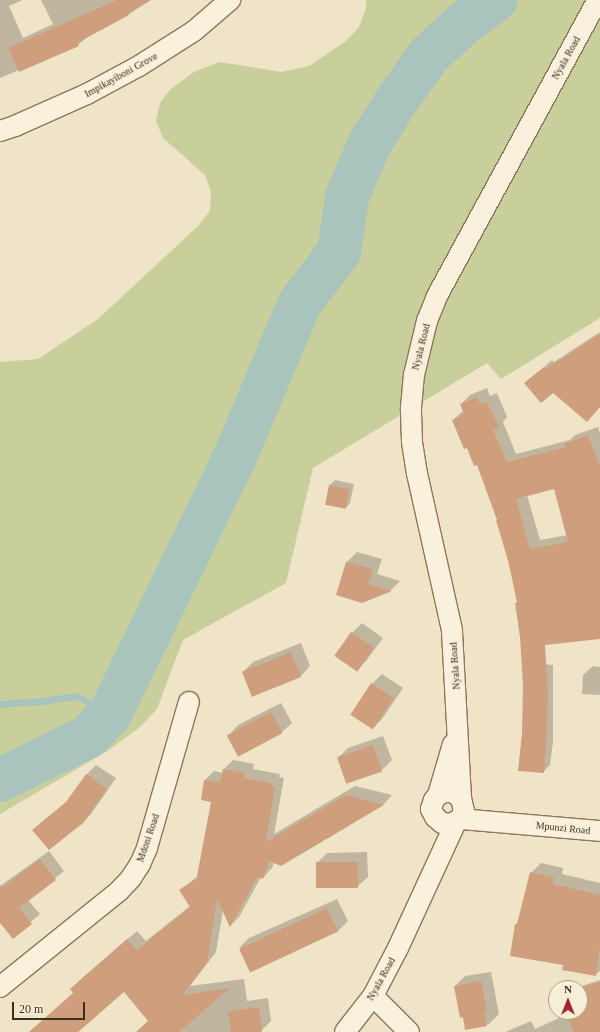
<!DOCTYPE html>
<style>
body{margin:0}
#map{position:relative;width:600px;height:1032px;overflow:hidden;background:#f0e4c8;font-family:"Times New Roman",serif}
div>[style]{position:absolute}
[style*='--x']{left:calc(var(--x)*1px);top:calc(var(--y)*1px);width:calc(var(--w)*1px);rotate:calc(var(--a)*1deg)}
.green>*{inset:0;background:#c9cf9b}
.shadow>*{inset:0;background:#0003}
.stream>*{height:7px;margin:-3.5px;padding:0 3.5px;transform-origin:3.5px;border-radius:3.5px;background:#a9c4bc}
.river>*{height:44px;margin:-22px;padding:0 22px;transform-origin:22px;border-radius:22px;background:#a9c4bc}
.building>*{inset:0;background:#cf9f7d;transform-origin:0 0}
.roads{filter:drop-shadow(1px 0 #8d765c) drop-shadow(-1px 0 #8d765c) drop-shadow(0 1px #8d765c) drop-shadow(0 -1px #8d765c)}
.street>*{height:20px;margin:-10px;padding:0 10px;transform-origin:10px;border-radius:10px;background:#faf1dc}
span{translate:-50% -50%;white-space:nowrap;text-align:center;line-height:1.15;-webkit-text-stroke:3.5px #f7eed8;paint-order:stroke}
.street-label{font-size:10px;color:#3d2e20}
.north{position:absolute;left:548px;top:980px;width:40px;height:40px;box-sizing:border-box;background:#f7eed8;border:1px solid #ada18e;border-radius:50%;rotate:0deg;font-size:11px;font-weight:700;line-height:16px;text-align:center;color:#3d2e20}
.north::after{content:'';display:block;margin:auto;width:14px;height:18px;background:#9e2a2b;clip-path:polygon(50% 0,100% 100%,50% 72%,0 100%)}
.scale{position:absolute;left:12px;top:1002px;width:73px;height:18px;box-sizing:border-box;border:2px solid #3d2e20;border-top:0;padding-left:5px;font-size:12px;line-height:14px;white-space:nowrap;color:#3d2e20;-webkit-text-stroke:3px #f7eed8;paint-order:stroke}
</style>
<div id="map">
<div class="green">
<div style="clip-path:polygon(366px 0,600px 0,600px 318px,501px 379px,487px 363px,313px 468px,286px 583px,183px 640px,157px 709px,140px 727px,106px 752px,0 814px,0 362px,38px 359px,98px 319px,198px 226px,210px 211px,211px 192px,205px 175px,163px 138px,156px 121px,160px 103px,171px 89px,194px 72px,219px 62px,282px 72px,309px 66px,346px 41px,359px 27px,366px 8px)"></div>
</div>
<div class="shadow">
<div style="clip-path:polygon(0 0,23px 0,9px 6px,23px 38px,53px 24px,41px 0,149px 0,128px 15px,86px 38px,78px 45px,0 78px)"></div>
<div style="clip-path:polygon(600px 332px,600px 407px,526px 383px,552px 360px,554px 362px)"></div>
<div style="clip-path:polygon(evenodd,487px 388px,490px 396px,497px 393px,507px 417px,503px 422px,516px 454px,570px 440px,575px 435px,598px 427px,600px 433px,600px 638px,516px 603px,518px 602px,498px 519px,478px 463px,453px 420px,464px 410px,461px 404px,470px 395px,487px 388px,555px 488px,567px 535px,540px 540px,527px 495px,555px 488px)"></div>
<div style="clip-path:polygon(335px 480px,354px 484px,350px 503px,346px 508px,326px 505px,330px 485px)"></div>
<div style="clip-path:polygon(357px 552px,382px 559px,377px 574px,400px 581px,391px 590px,362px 602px,337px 595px,347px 562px)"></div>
<div style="clip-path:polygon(362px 623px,383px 638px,366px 661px,356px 670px,335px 656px,352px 633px)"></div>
<div style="clip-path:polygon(301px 643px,310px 666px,301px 676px,252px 695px,243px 672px,253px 662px)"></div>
<div style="clip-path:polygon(530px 663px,553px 665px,553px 742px,550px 765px,543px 772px)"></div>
<div style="clip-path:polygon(593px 666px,600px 667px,600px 695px,582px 694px,583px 675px)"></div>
<div style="clip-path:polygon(382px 674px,403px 688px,382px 719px,372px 729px,372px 684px)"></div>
<div style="clip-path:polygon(281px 703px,292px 723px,282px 732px,239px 755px,229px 735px,238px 725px)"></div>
<div style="clip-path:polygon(383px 736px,392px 760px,382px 770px,347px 783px,338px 758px,348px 748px)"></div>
<div style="clip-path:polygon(233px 760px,254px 764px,253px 769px,280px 774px,279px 777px,284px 778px,274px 834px,355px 786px,392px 795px,384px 804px,281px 864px,274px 862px,272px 868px,263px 878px,261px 877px,239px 917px,230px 926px,223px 910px,216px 952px,190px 986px,244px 979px,247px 1001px,268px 998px,271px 1021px,262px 1030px,249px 1032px,138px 1032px,150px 1021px,124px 991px,78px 1032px,30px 1032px,74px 993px,71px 989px,80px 980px,137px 931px,146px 941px,190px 906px,180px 890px,199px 875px,213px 801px,205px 780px,214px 771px,223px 773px,224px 769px)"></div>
<div style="clip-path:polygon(96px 765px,116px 778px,91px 814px,81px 825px,34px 830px,70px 799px,86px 775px)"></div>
<div style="clip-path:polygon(49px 851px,64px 871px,28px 900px,40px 914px,13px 938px,0 921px,0 886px)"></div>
<div style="clip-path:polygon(367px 852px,368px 877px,358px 886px,317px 863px,327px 853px)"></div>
<div style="clip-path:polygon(541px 863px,563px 868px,562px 874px,600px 883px,600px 971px,595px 975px,564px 964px,516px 924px,518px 922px,531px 873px)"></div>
<div style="clip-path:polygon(337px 899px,348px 921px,338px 931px,249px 969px,240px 947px,249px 938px)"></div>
<div style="clip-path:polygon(491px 972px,499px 1014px,489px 1024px,466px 1029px,455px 986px,465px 976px)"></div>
<div style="clip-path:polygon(600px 980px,600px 1032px,505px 1032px,531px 1021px,535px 1029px,568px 1014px,568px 1012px,580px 1012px,580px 988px,576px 988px)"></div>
</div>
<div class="stream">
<div style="--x:0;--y:704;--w:41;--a:-4.2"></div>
<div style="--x:41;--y:701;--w:36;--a:-8"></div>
<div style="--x:77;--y:696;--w:38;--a:29"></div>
</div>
<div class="river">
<div style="--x:0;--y:780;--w:99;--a:-26.3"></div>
<div style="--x:89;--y:736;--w:30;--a:-46"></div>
<div style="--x:110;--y:714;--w:284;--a:-64.1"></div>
<div style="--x:234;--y:459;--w:169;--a:-67.1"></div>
<div style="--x:300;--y:303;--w:64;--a:-52.6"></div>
<div style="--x:339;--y:252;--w:56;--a:-81.7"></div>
<div style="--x:347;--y:197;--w:59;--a:-66.9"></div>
<div style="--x:370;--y:143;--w:54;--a:-57.8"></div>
<div style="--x:399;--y:97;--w:52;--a:-54.5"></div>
<div style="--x:429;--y:55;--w:47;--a:-42.4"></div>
<div style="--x:464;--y:23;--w:39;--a:-36"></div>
</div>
<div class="building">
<div style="clip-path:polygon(117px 0,151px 0,128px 14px,129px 15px,77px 43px,79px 46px,19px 72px,8px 48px)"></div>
<div style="clip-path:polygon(600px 334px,600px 407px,587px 422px,553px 393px,541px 403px,524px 383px,544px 367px,545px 369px)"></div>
<div style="clip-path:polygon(evenodd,477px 397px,480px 404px,487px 402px,499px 428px,493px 430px,507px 462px,566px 447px,564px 444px,588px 435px,600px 467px,600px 639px,545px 645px,548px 692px,546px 749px,544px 773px,518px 771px,522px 733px,523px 685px,520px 637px,515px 603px,517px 603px,509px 564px,496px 520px,497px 520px,477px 465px,474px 466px,467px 448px,464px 449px,452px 420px,464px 414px,460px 404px,477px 397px,554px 489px,568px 542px,530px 549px,516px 499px,554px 489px)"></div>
<div style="left:329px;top:485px;width:21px;height:20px;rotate:11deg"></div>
<div style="clip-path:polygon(346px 562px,373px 569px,368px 584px,392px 591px,362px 603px,336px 595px)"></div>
<div style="left:351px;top:632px;width:28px;height:29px;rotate:35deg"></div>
<div style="left:291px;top:652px;width:27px;height:53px;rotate:68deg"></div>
<div style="left:371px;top:683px;width:27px;height:38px;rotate:33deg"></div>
<div style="left:271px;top:712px;width:24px;height:50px;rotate:62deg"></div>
<div style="left:373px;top:745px;width:28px;height:38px;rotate:71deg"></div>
<div style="clip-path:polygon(223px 769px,245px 773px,244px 778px,271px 783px,271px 786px,275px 787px,266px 842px,346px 795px,384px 805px,281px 866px,269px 861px,263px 879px,257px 877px,230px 927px,217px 899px,207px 963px,182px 995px,230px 988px,179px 1032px,136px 1032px,148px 1021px,124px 992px,78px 1032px,29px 1032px,73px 993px,70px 989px,127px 939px,137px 950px,190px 907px,179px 890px,199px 877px,197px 876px,211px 802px,201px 800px,204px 780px,220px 783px)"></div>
<div style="clip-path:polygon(86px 774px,107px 789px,83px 823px,49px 850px,32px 830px,66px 802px)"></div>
<div style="clip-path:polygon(40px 859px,56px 880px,19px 908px,32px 924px,13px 939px,0 923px,0 885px,2px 887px)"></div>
<div style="left:316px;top:862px;width:42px;height:26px"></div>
<div style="clip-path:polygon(530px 872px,554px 878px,553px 884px,600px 895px,600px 945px,596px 976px,562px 970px,563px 965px,510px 956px,515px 924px,517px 924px)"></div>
<div style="left:327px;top:908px;width:26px;height:97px;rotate:65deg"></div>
<div style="clip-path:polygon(481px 981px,487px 1013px,484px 1013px,487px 1026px,465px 1030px,463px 1017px,460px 1018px,454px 986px)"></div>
<div style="clip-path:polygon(600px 982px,600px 1032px,573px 1032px,567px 1012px,580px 1012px,580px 987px)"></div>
<div style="clip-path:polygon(259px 1007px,262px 1032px,231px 1032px,228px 1011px)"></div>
</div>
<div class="roads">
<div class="street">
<div style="--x:0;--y:131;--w:16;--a:-18"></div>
<div style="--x:15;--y:126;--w:79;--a:-24"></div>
<div style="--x:87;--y:94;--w:59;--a:-28.3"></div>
<div style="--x:139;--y:66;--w:65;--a:-32.5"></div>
<div style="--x:194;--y:31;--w:48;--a:-40.7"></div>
<div style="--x:438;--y:795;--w:8;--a:-23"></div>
<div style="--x:445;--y:792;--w:7;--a:0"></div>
<div style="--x:452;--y:792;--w:11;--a:34"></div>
<div style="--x:461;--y:798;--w:13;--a:77"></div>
<div style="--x:464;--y:811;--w:9;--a:117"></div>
<div style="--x:460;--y:819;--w:10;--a:151"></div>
<div style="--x:451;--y:824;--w:9;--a:-174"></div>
<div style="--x:442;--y:823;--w:9;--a:-139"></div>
<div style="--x:435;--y:817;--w:9;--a:-117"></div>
<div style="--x:431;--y:809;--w:9;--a:-72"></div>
<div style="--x:434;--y:800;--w:6;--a:-51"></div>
<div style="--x:438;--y:795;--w:53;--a:-73.6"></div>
<div style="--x:461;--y:798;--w:168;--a:-93.1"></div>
<div style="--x:452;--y:630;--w:160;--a:-102.6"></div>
<div style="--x:417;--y:474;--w:33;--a:-99"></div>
<div style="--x:412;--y:441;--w:33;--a:-92"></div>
<div style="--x:411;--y:408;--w:33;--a:-85"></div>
<div style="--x:414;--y:375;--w:56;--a:-76.5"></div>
<div style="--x:427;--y:321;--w:27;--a:-68"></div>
<div style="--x:437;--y:296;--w:337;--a:-61.5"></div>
<div style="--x:460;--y:819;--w:141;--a:4.9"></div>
<div style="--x:0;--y:987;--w:153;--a:-38.9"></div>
<div style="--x:119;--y:891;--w:18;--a:-47"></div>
<div style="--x:131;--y:878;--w:17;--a:-57"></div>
<div style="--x:140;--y:864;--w:17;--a:-66"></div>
<div style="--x:147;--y:848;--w:152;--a:-74"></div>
<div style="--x:373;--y:996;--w:51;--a:45"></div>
<div style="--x:345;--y:1032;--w:46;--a:-52.1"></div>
<div style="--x:373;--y:996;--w:54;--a:-62.5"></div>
<div style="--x:398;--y:948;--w:139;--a:-65.3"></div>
</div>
</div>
<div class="street-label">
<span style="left:566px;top:58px;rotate:-61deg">Nyala Road</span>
<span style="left:121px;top:75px;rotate:-29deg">Impikayiboni Grove</span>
<span style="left:421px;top:347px;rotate:-76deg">Nyala Road</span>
<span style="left:455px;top:666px;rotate:-94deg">Nyala Road</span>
<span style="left:563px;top:828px;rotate:6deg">Mpunzi Road</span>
<span style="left:148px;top:838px;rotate:-71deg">Mdoni Road</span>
<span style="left:381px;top:979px;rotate:-61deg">Nyala Road</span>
</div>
<div class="north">N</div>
<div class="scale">20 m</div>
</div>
